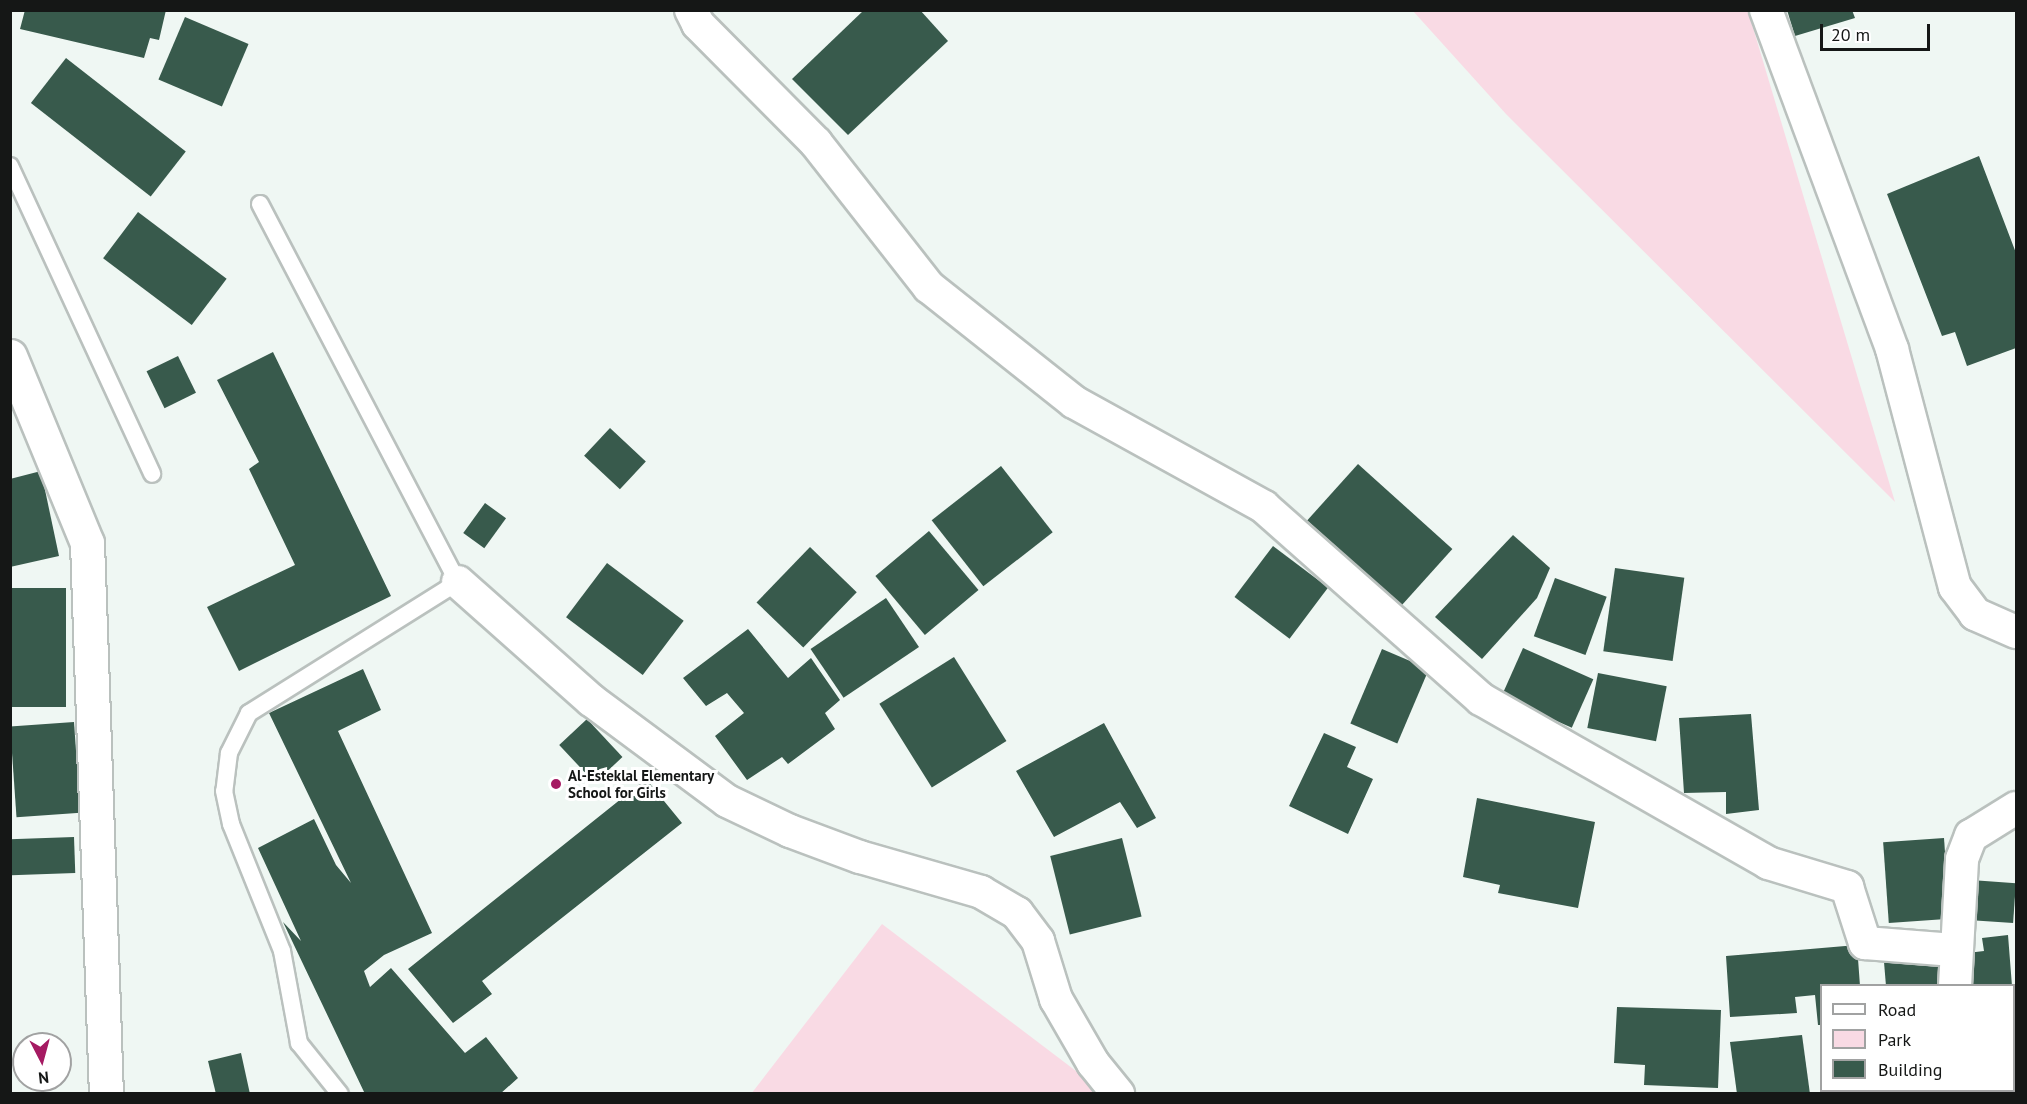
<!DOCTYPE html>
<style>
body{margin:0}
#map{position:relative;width:2027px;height:1104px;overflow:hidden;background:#eff7f3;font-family:"PT Sans",sans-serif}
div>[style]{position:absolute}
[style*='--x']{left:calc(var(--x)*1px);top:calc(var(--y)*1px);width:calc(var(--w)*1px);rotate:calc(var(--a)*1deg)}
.green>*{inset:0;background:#f9dae4}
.building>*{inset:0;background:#385a4c;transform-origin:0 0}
.roads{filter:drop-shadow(2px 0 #bac1be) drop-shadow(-2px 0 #bac1be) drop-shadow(0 2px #bac1be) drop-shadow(0 -2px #bac1be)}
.service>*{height:16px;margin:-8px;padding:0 8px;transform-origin:8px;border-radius:8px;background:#fff}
.minor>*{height:32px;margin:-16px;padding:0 16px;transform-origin:16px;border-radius:16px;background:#fff}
.tertiary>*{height:33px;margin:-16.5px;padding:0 16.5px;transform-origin:16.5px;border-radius:16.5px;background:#fff}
.dots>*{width:16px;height:16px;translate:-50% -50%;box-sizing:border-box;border:3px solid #fff;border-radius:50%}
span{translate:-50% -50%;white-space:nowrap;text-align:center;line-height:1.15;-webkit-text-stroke:6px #fff;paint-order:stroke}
.poi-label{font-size:15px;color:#151716;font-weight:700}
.left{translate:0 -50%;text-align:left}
.frame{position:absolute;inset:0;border:12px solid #151716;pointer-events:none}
.legend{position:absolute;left:1820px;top:984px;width:195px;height:108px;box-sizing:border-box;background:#fff;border:2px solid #a1a2a2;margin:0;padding:8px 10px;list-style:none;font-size:18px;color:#151716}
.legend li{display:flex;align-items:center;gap:12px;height:30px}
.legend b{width:30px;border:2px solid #a1a2a2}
.north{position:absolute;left:12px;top:1032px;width:60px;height:60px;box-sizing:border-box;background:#fff;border:2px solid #a1a2a2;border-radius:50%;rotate:174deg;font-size:16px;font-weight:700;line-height:24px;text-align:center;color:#151716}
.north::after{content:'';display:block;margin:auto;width:21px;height:27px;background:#a51a62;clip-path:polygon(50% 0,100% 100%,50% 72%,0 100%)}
.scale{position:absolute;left:1820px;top:24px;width:110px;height:27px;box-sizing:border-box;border:3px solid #151716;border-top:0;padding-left:8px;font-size:18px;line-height:21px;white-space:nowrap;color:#151716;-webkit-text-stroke:4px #fff;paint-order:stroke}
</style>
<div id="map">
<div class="green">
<div style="clip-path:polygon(1413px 11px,1748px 11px,1895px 502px,1506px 114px)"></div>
<div style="clip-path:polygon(882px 924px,1105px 1093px,751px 1094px)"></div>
</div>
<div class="building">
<div style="clip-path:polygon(25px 10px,166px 10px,159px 40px,150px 38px,144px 58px,20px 29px)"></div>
<div style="clip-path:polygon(864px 10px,920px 10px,948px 41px,848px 135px,792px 79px)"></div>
<div style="clip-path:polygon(1787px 10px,1852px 10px,1855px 18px,1795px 36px)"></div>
<div style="left:185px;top:17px;width:69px;height:68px;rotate:23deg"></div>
<div style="left:66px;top:58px;width:152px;height:57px;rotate:38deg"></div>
<div style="clip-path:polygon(1979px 156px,2016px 253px,2016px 348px,1967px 366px,1955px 332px,1942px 336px,1887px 194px)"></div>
<div style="left:138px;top:212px;width:111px;height:58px;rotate:37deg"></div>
<div style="clip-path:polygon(273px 352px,391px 596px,239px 671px,207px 607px,295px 565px,249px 469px,259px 462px,217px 380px)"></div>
<div style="left:178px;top:356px;width:41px;height:35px;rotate:64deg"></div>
<div style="left:610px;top:428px;width:49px;height:38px;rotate:43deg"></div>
<div style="left:1358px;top:464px;width:127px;height:76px;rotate:42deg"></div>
<div style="left:1001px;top:466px;width:84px;height:88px;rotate:52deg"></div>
<div style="clip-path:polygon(41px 471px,59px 556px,10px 567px,10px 479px)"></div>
<div style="left:485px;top:503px;width:26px;height:37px;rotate:36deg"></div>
<div style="left:929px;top:531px;width:77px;height:70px;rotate:50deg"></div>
<div style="clip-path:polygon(1513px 535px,1550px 568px,1537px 598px,1482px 659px,1435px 617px)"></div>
<div style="left:1273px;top:546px;width:69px;height:64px;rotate:37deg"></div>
<div style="left:810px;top:547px;width:65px;height:77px;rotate:44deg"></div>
<div style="left:607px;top:563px;width:96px;height:68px;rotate:37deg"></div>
<div style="left:1615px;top:568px;width:70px;height:84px;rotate:8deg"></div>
<div style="left:1555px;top:578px;width:55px;height:62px;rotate:20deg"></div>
<div style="left:66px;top:588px;width:119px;height:56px;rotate:90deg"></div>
<div style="left:886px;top:598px;width:59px;height:91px;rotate:56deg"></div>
<div style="clip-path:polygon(748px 629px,788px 678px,811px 658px,840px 700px,825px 713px,835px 729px,788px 764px,782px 757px,747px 780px,715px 736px,744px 713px,727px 693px,706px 706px,683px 678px)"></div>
<div style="left:1523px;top:648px;width:77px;height:53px;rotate:24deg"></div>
<div style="left:1382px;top:649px;width:51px;height:81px;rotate:23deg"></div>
<div style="left:954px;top:657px;width:99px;height:88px;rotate:58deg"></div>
<div style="clip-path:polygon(363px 669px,381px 710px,338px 731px,432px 933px,384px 955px,364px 971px,370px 987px,391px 968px,465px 1053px,486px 1037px,518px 1078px,500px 1094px,365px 1094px,283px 922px,301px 941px,258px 848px,314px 819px,336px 865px,351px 883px,269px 713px)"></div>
<div style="left:1598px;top:673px;width:70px;height:56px;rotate:11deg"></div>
<div style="clip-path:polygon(1751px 714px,1759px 810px,1726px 814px,1726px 792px,1684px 793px,1679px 718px)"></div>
<div style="left:587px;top:719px;width:52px;height:38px;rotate:47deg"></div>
<div style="left:74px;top:722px;width:91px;height:64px;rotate:86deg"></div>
<div style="clip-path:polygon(1104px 723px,1156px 818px,1137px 828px,1120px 802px,1054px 837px,1016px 771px)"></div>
<div style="clip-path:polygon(1324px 733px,1356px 747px,1347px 767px,1373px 779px,1348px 834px,1289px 806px)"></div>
<div style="clip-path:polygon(646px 779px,682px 823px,482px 981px,492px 994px,453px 1023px,408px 969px)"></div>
<div style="clip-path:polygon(1477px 798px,1595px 822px,1578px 908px,1498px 893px,1500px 885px,1463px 877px)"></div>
<div style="left:74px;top:837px;width:36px;height:64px;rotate:88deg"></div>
<div style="left:1122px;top:838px;width:81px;height:74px;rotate:76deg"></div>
<div style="left:1944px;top:838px;width:81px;height:61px;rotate:86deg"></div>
<div style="left:1971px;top:880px;width:45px;height:40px;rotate:4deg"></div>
<div style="clip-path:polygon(2008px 935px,2012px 986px,1962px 986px,1959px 954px,1984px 951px,1982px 938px)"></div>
<div style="clip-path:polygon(1857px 945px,1860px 986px,1822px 986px,1822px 1025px,1818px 1025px,1815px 995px,1795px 997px,1797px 1013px,1730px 1017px,1726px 956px)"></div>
<div style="clip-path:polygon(1939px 956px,1942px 986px,1886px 986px,1884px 962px)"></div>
<div style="clip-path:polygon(1617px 1007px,1721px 1010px,1718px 1088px,1644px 1085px,1645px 1065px,1614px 1063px)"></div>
<div style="clip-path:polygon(2014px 1023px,2016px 1039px,2014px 1079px)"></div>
<div style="clip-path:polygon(1802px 1035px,1810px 1094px,1737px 1094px,1730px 1042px)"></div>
<div style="clip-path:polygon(241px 1053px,250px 1094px,216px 1094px,208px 1061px)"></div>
<div style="left:1823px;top:1090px;width:57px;height:4px"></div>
</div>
<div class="roads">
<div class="service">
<div style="--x:10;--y:166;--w:339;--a:65.2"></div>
<div style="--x:260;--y:204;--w:427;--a:62.4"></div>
<div style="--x:458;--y:582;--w:247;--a:147.9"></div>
<div style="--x:249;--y:713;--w:45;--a:116.6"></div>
<div style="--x:229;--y:753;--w:38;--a:97"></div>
<div style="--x:224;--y:791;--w:34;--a:78"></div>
<div style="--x:231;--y:824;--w:137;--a:68.1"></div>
<div style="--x:282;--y:951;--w:94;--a:79.5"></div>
<div style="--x:299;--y:1043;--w:65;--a:51.2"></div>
</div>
<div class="minor">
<div style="--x:691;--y:10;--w:16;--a:63"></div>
<div style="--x:698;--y:24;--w:168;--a:45.2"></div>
<div style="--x:816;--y:143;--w:183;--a:51.9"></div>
<div style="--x:929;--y:287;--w:185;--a:38.4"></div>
<div style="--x:1074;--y:402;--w:217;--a:28.9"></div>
<div style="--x:1264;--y:507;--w:290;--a:41.5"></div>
<div style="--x:1481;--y:699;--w:331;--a:29.7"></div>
<div style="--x:1768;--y:863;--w:83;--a:16.9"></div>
<div style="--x:1847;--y:887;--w:59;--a:72.2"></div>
<div style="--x:1865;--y:943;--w:89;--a:4.5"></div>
<div style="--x:1766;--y:10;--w:362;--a:69.6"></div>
<div style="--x:1892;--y:349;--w:246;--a:75.2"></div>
<div style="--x:1955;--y:587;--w:34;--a:53"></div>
<div style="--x:1975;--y:614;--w:45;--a:23.7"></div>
<div style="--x:458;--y:582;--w:178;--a:41.6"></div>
<div style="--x:591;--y:700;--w:169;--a:36.6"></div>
<div style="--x:727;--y:801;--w:70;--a:25.5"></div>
<div style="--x:790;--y:831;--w:75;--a:20.4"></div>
<div style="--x:860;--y:857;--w:126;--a:16.1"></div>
<div style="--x:981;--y:892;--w:42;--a:30.3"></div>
<div style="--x:1017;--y:913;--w:35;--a:53"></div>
<div style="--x:1038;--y:941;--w:61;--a:72.8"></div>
<div style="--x:1056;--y:999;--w:74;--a:60"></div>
<div style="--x:1093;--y:1063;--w:40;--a:51"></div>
<div style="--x:1955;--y:986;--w:127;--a:-86.8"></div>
<div style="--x:1962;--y:859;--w:25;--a:-69"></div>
<div style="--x:1971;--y:836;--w:53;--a:-31.9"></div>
<div style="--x:1960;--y:1090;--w:4;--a:90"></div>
</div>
<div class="tertiary">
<div style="--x:10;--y:356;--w:202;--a:67.6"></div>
<div style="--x:87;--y:543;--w:551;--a:88.03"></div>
</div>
</div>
<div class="dots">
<div style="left:556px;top:784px;background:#a51a62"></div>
</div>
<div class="poi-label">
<span class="left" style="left:568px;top:784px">Al-Esteklal Elementary<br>School for Girls</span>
</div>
<div class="frame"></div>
<ul class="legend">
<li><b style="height:8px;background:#fff"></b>Road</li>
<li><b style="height:16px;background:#f9dae4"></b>Park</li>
<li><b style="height:16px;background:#385a4c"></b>Building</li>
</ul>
<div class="north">N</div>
<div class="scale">20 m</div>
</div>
